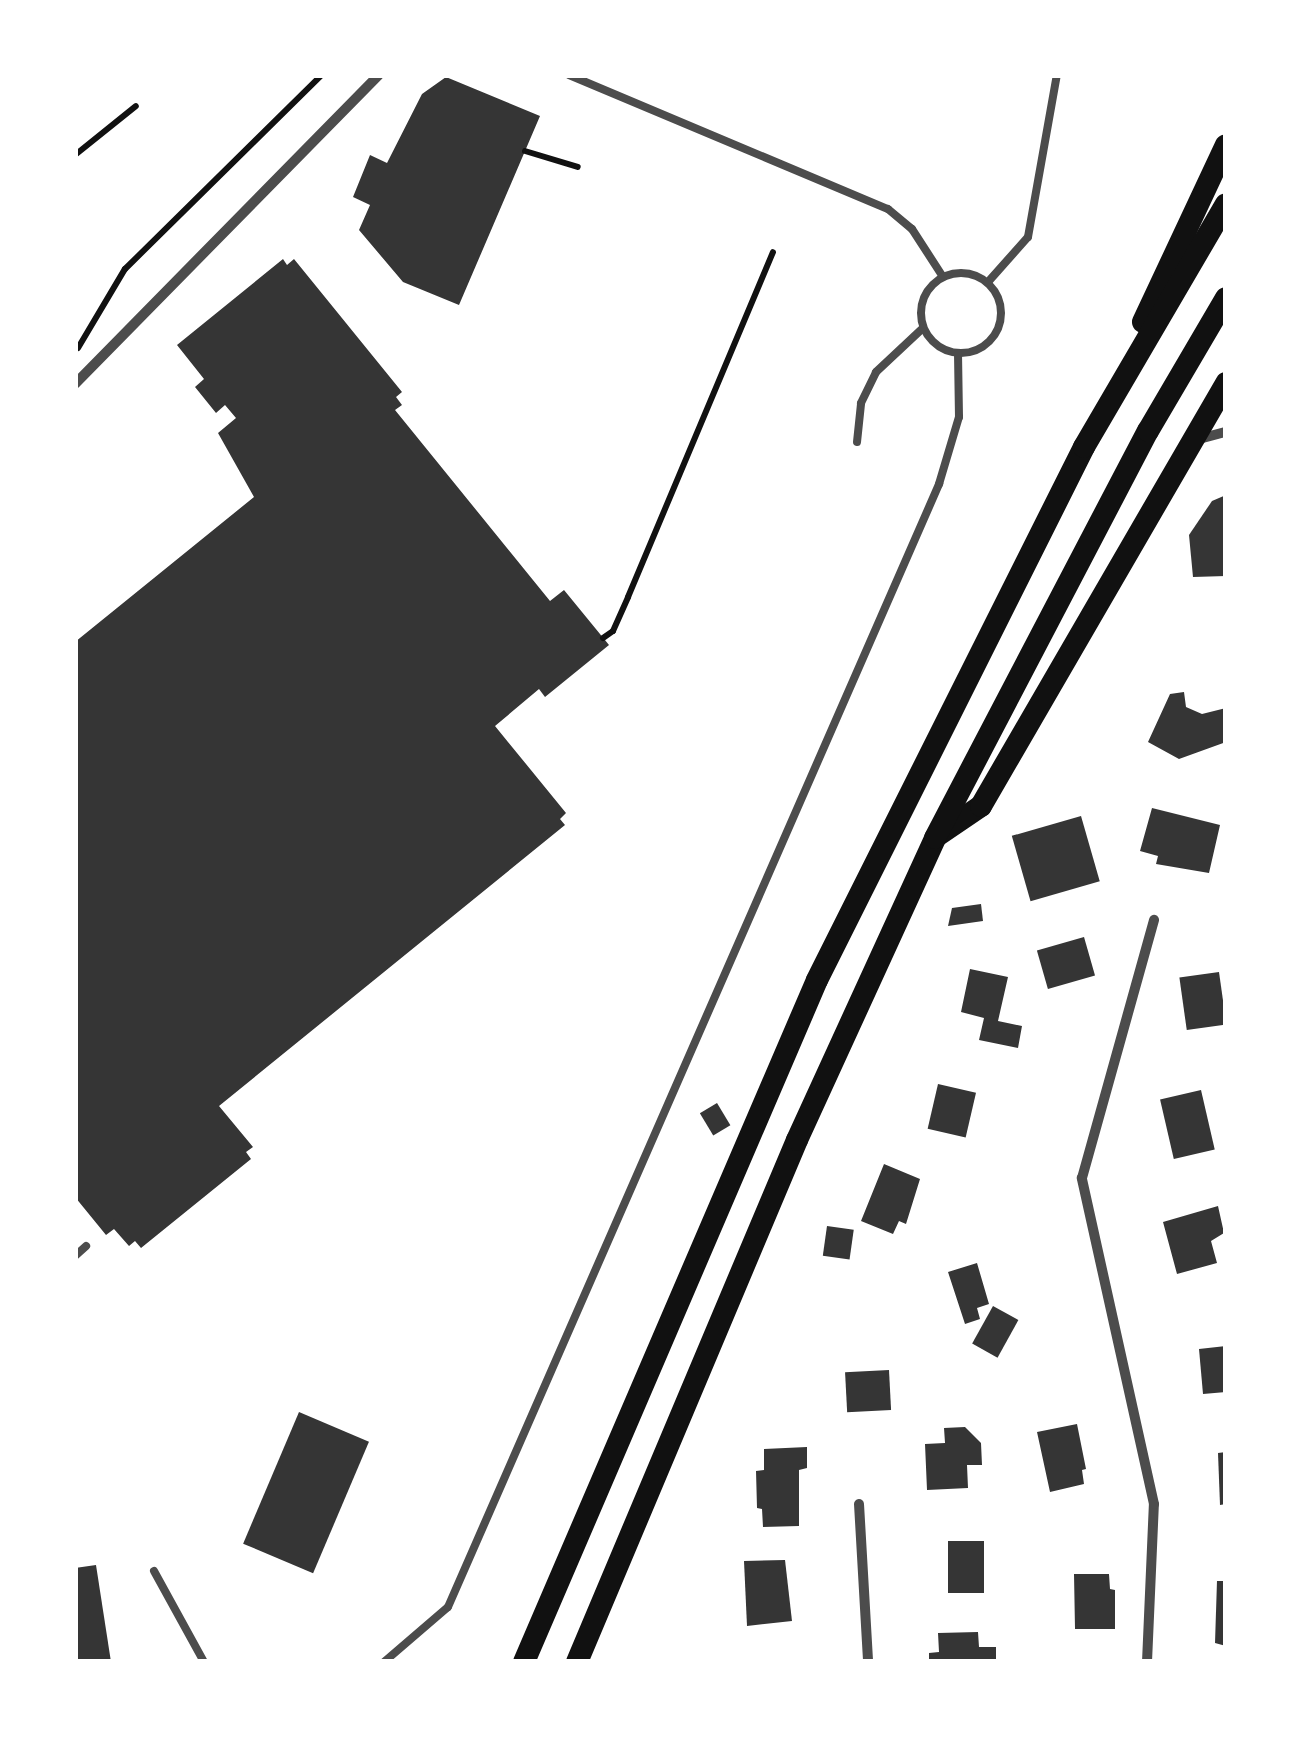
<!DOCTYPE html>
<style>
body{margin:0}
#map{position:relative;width:1301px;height:1737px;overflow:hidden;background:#fff;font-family:Overpass,sans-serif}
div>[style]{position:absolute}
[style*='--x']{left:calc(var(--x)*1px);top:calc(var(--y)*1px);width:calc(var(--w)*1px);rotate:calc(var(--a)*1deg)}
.building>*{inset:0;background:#353535;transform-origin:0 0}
.path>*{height:6px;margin:-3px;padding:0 3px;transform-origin:3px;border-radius:3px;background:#111}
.service>*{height:8px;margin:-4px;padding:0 4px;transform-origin:4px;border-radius:4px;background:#4c4c4c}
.service>.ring{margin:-4px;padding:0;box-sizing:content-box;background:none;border:8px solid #4c4c4c;border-radius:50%}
.minor>*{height:10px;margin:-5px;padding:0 5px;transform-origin:5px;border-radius:5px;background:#4c4c4c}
.primary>*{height:22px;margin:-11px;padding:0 11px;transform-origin:11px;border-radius:11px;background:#111}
span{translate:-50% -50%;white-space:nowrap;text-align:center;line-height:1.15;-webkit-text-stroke:10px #fff;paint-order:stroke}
.frame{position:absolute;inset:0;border:78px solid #fff;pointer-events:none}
</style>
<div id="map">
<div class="building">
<div style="clip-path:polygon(446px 77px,540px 116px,459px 305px,403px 282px,359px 230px,370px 205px,353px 197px,370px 155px,387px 163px,422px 94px)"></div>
<div style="clip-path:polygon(283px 259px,287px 265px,294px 259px,402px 392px,396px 397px,402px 405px,395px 410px,550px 601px,564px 590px,609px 645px,545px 697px,539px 689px,495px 726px,566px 813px,560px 819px,565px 825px,219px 1106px,253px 1147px,246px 1152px,251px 1159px,141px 1248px,135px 1241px,129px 1246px,114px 1229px,106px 1235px,75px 1197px,75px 642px,254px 497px,218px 433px,236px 418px,225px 405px,216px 413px,195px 387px,204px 379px,177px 345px)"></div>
<div style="clip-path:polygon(1226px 495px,1226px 576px,1193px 577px,1189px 535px,1212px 501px)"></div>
<div style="clip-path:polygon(1184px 692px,1186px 707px,1202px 714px,1226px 708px,1226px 742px,1179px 759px,1148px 742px,1170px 694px)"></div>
<div style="clip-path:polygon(1152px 808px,1220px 825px,1209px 873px,1156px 864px,1158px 856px,1140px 851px)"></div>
<div style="left:1081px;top:816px;width:68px;height:72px;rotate:74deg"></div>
<div style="clip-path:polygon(981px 904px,983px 921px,948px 926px,952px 908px)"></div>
<div style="left:1084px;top:937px;width:40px;height:49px;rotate:74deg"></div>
<div style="clip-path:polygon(970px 969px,1008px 977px,998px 1021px,1022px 1026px,1018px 1048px,979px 1040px,984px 1018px,961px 1012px)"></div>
<div style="left:1219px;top:972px;width:53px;height:40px;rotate:82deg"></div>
<div style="left:938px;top:1084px;width:39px;height:46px;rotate:13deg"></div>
<div style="left:1201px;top:1090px;width:61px;height:42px;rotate:77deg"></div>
<div style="left:717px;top:1103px;width:26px;height:20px;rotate:59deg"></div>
<div style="clip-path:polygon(884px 1164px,920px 1179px,906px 1224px,899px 1221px,893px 1234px,861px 1221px)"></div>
<div style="clip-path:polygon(1218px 1206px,1224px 1233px,1211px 1241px,1217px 1263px,1177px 1274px,1163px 1222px)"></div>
<div style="left:827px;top:1226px;width:27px;height:30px;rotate:8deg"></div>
<div style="clip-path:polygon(977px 1263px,989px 1304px,977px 1308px,980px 1319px,965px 1324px,948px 1272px)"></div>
<div style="left:993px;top:1306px;width:29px;height:43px;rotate:29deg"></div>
<div style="clip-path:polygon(1226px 1346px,1226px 1392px,1203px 1394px,1199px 1349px)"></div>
<div style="left:889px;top:1370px;width:40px;height:44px;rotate:87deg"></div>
<div style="left:299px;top:1412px;width:76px;height:143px;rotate:23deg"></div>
<div style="clip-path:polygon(1077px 1424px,1086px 1469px,1082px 1470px,1084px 1484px,1050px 1492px,1037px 1432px)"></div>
<div style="clip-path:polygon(965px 1427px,981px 1443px,982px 1465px,967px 1465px,968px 1488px,927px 1490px,925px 1444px,945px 1443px,944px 1428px)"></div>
<div style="clip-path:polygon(807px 1447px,807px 1468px,799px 1470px,799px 1526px,763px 1527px,762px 1509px,757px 1508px,756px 1471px,764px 1470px,764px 1449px)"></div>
<div style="clip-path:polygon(1226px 1452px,1226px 1504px,1220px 1505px,1218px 1453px)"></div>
<div style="left:948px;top:1541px;width:36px;height:52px"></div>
<div style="clip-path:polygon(785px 1560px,792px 1621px,747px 1626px,744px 1561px)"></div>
<div style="clip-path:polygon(96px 1565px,111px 1662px,75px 1662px,75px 1568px)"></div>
<div style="clip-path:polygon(1074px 1574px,1109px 1574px,1110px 1589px,1115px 1590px,1115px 1629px,1075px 1629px)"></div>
<div style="clip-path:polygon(1217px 1581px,1226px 1581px,1226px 1646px,1215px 1643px)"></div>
<div style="clip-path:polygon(978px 1632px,979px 1647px,996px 1647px,996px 1662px,929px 1662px,929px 1653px,939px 1652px,938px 1633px)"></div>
</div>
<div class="path">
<div style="--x:525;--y:151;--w:55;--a:16.8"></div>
<div style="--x:75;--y:155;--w:78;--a:-38.8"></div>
<div style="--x:78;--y:348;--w:92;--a:-59.3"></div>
<div style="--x:125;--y:269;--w:276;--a:-44.6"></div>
<div style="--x:603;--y:638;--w:12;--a:-35"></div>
<div style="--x:613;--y:631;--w:37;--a:-66"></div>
<div style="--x:628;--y:597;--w:374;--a:-67.2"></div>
</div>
<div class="service">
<div style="--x:569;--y:75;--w:346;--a:22.8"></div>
<div style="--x:888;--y:209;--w:31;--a:40"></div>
<div style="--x:912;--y:229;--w:57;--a:57.1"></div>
<div class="ring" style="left:921px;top:273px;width:72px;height:72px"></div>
<div style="--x:988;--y:282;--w:60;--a:-48.4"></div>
<div style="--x:1028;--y:237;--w:165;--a:-79.9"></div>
<div style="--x:857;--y:442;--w:39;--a:-84"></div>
<div style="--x:861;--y:403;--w:34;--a:-64"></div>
<div style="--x:876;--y:372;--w:64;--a:-43.1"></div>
<div style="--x:75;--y:1256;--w:15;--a:-42"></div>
<div style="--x:154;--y:1571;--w:104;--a:61.2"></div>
<div style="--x:384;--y:1662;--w:84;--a:-40.7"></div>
<div style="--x:448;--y:1607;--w:1226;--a:-66.38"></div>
<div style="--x:939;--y:484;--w:70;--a:-73.4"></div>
<div style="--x:959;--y:417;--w:64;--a:-90.9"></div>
</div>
<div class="minor">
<div style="--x:75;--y:384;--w:433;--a:-45.5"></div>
<div style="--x:1199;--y:439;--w:28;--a:-15"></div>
<div style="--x:859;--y:1504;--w:158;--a:86.7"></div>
<div style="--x:1147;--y:1662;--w:158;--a:-87.5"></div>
<div style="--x:1154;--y:1504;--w:334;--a:-102.5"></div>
<div style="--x:1082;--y:1178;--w:268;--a:-74.4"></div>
</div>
<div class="primary">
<div style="--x:1143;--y:322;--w:195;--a:-64.9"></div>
<div style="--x:937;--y:836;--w:53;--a:-34.3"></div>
<div style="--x:981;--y:806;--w:489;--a:-59.9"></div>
<div style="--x:524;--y:1662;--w:742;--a:-66.75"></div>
<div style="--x:817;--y:980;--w:596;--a:-63.39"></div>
<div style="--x:1084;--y:447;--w:281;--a:-59.7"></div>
<div style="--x:577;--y:1662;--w:566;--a:-67.15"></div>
<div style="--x:797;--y:1140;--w:332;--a:-65.4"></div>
<div style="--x:935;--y:838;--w:459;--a:-62.4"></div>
<div style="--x:1148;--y:431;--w:154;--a:-59.6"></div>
</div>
<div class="frame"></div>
</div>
